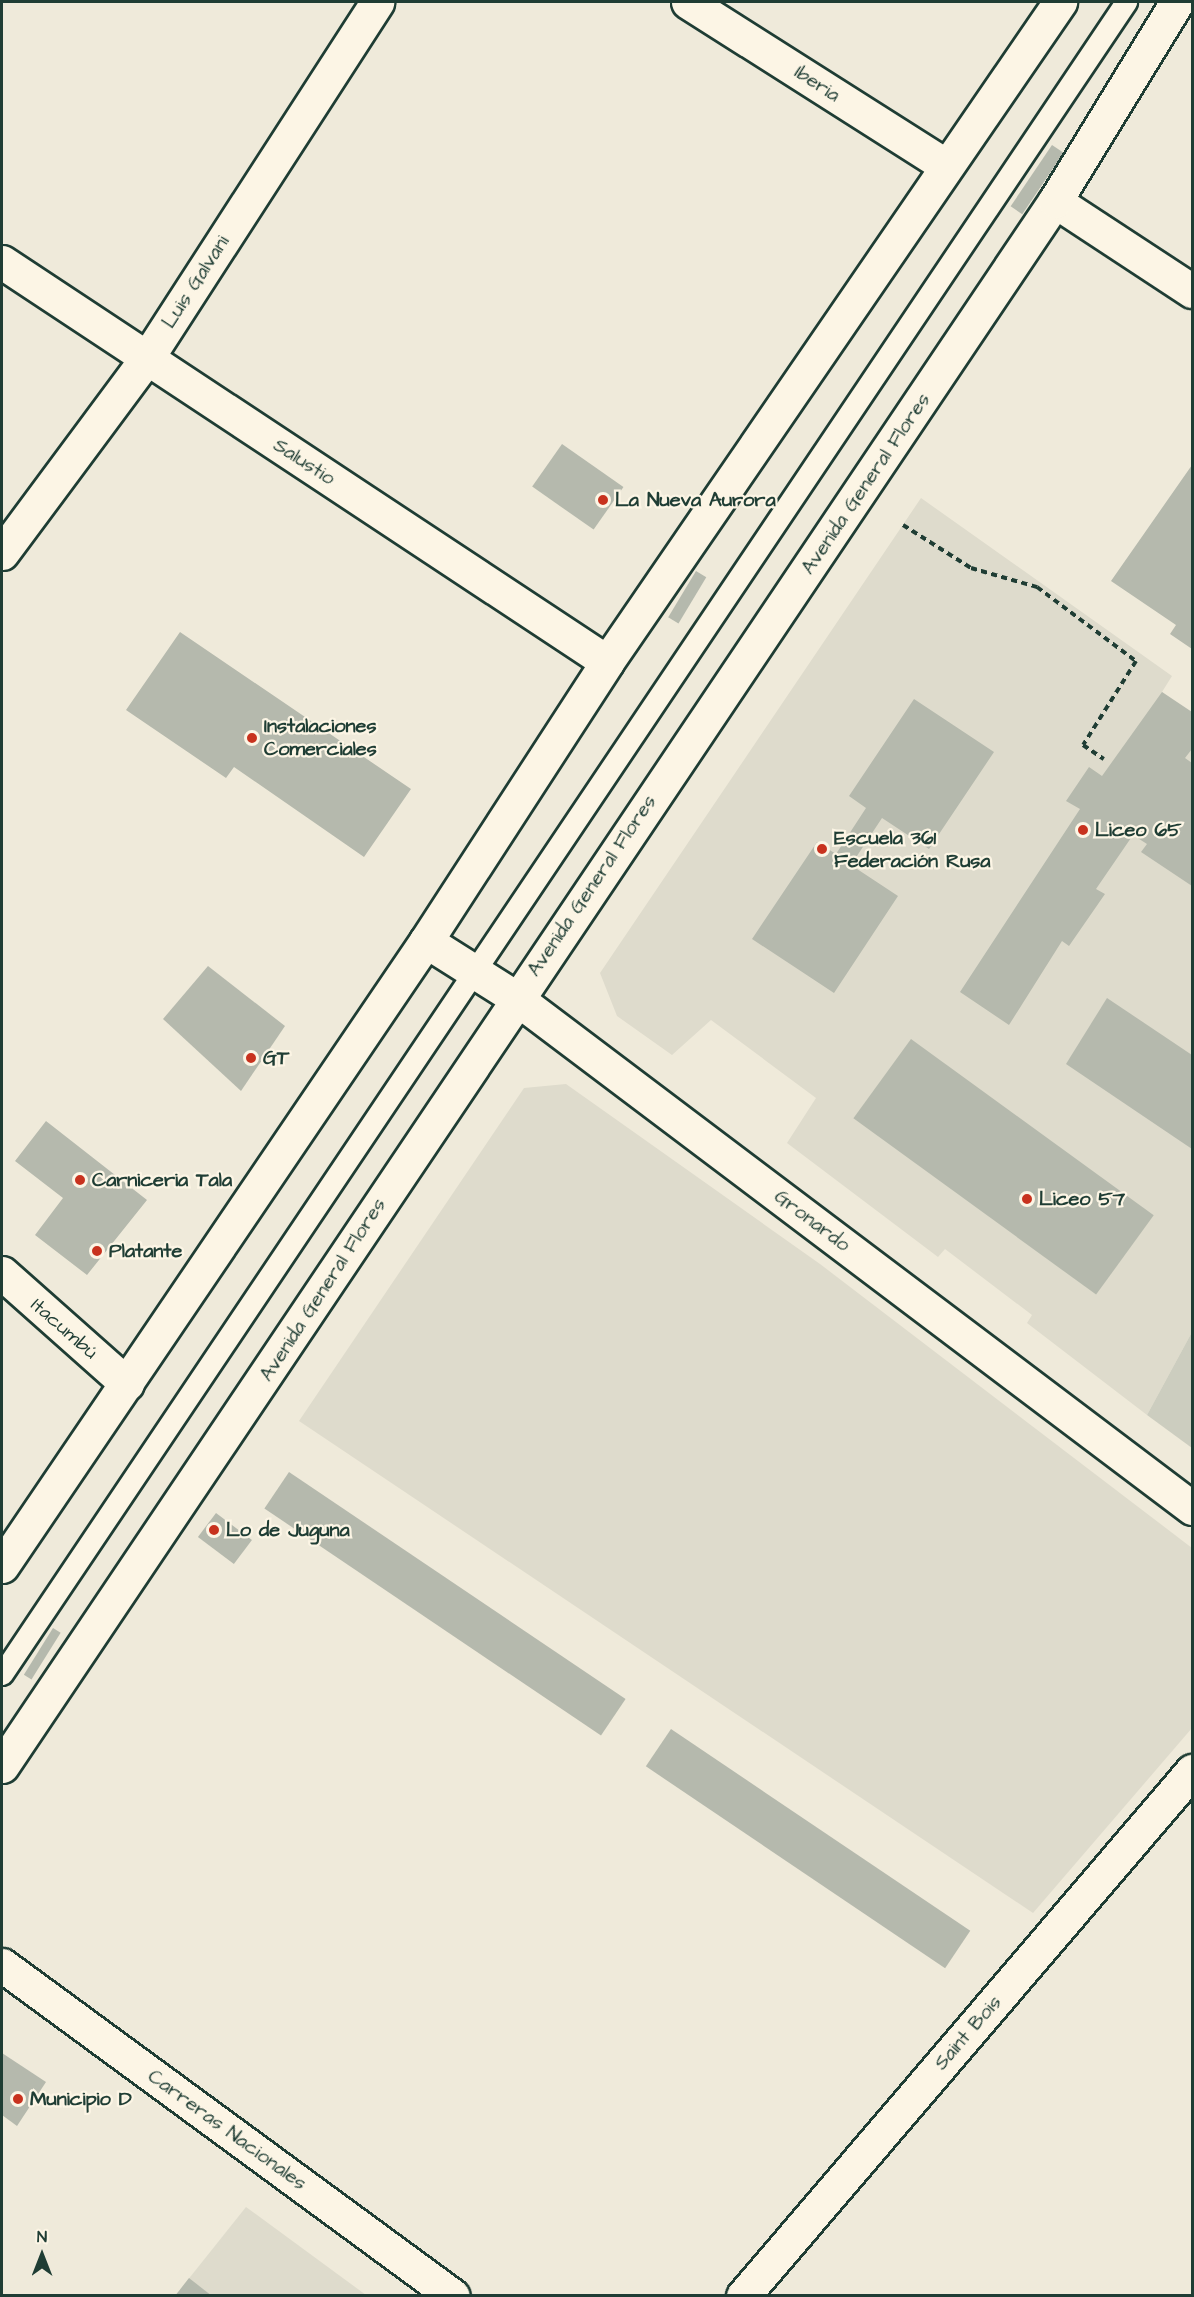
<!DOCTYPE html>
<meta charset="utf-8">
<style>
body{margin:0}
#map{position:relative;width:1194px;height:2297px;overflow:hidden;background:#efeada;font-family:"Architects Daughter",sans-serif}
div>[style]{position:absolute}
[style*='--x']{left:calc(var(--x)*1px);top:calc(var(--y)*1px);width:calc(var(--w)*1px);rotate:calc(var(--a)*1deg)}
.built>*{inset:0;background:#dedbcc}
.green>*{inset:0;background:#cccdbf}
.building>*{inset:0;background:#b5b9ad;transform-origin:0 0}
.path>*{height:4px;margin-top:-2px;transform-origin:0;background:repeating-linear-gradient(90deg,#1f3d34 0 6px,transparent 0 10.5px)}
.roads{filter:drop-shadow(2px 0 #1f3d34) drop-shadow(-2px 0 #1f3d34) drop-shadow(0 2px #1f3d34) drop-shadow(0 -2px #1f3d34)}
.lane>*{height:21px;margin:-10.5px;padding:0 10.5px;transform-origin:10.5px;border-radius:10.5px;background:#fcf5e5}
.street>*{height:33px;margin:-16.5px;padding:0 16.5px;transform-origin:16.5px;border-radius:16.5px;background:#fcf5e5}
.secondary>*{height:33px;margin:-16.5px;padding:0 16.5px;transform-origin:16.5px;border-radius:16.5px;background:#fcf5e5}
.dots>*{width:16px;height:16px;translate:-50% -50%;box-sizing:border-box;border:3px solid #fcf5e5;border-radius:50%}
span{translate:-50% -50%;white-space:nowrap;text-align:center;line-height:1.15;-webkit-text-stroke:4.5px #fcf5e5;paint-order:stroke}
.street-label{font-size:20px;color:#1f3d34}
.poi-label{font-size:20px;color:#1f3d34;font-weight:700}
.left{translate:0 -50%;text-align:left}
.frame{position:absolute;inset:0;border:3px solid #1f3d34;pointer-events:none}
.north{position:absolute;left:12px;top:2225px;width:60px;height:60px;-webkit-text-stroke:4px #fcf5e5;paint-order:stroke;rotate:0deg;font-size:16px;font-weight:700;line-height:24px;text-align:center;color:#1f3d34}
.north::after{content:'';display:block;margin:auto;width:21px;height:27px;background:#1f3d34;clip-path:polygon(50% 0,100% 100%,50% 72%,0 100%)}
</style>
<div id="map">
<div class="built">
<div style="clip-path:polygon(921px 498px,1172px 676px,1162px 692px,1192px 713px,1192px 1332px,1147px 1415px,1027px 1323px,1032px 1315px,945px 1249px,938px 1257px,787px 1143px,816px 1098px,711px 1020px,672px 1055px,617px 1016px,600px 973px)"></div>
<div style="clip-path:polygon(566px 1084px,820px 1264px,1192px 1548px,1192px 1728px,1033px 1913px,299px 1421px,524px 1088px)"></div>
<div style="clip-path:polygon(246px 2207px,366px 2295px,175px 2296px)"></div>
</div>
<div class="green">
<div style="clip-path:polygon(1192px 1332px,1192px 1448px,1147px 1415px)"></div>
</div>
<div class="building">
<div style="left:1052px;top:145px;width:14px;height:74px;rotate:34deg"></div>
<div style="left:562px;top:444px;width:75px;height:52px;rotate:35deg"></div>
<div style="clip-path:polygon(1192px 465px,1192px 649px,1170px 634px,1176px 625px,1111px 581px)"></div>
<div style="left:696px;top:571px;width:12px;height:54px;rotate:31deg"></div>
<div style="clip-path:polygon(180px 632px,411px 789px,364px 857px,234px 767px,226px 778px,126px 710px)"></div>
<div style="clip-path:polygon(1162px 692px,1192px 712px,1192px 749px,1185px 758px,1192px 763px,1192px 886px,1141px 852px,1147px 844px,1133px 835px,1096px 889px,1105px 894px,1069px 946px,1062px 941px,1009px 1025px,960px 992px,1080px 809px,1066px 801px,1089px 767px,1102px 776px)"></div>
<div style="clip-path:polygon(914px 699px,994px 752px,929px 849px,882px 818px,851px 865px,898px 896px,834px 993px,752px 939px,817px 842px,836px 854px,866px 808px,849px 796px)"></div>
<div style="clip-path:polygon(208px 966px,285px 1026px,241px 1091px,163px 1019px)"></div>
<div style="clip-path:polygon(1107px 998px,1192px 1055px,1192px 1149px,1066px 1064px)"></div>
<div style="left:911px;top:1039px;width:300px;height:98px;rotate:36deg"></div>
<div style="clip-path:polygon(46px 1121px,147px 1200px,87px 1275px,35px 1235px,63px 1198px,15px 1161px)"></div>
<div style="left:289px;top:1472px;width:406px;height:44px;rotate:34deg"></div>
<div style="left:216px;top:1513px;width:45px;height:30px;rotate:37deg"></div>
<div style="left:53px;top:1628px;width:9px;height:55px;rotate:32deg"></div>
<div style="left:671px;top:1729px;width:361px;height:45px;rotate:34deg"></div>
<div style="clip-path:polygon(2px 2053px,46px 2082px,17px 2126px,2px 2115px)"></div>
<div style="clip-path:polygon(189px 2278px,212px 2296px,175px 2296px)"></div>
</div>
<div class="path">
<div style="--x:903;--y:525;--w:80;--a:32.3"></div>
<div style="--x:971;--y:568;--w:69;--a:16.1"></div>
<div style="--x:1037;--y:587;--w:124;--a:36.8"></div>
<div style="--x:1136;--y:661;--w:99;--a:122.2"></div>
<div style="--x:1083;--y:745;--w:25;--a:34"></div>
</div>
<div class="roads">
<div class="lane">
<div style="--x:2;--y:1674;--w:2015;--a:-56.09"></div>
</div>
<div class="street">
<div style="--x:688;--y:2;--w:306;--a:32.4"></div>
<div style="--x:1055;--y:201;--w:164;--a:33.3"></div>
<div style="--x:2;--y:262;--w:725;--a:33.47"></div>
<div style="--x:2;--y:553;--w:243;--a:-53.4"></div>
<div style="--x:147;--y:358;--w:424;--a:-57.1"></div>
<div style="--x:426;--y:941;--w:107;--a:32.3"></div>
<div style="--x:516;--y:998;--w:847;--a:37.03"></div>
<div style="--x:2;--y:1273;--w:167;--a:41.6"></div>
<div style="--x:2;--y:1965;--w:559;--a:36.28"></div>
<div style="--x:743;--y:2296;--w:691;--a:-49.46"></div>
</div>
<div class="secondary">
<div style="--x:2;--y:1566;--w:755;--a:-55.85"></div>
<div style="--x:426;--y:941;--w:333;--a:-57"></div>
<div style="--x:607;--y:662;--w:801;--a:-55.54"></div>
<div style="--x:2;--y:1766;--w:1886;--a:-56.07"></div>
<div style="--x:1055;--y:201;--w:233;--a:-58.5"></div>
</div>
</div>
<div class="dots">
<div style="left:603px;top:500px;background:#c8321e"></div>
<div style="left:252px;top:738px;background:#c8321e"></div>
<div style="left:1083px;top:830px;background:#c8321e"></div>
<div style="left:822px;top:849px;background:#c8321e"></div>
<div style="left:251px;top:1058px;background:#c8321e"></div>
<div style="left:80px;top:1180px;background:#c8321e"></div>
<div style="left:1027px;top:1199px;background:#c8321e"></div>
<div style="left:97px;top:1251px;background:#c8321e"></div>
<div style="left:214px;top:1530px;background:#c8321e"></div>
<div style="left:18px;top:2099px;background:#c8321e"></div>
</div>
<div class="street-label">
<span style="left:817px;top:84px;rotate:33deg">Iberia</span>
<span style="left:196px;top:282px;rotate:-57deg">Luis Galvani</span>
<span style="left:304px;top:462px;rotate:33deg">Salustio</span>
<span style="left:866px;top:484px;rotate:-56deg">Avenida General Flores</span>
<span style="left:592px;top:886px;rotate:-56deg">Avenida General Flores</span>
<span style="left:812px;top:1221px;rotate:37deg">Gronardo</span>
<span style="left:323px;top:1290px;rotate:-57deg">Avenida General Flores</span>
<span style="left:64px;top:1329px;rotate:41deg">Itacumbú</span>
<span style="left:968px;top:2033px;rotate:-49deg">Saint Bois</span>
<span style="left:227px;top:2130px;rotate:36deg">Carreras Nacionales</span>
</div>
<div class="poi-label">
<span class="left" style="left:615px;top:500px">La Nueva Aurora</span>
<span class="left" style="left:264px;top:738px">Instalaciones<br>Comerciales</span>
<span class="left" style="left:1095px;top:830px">Liceo 65</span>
<span class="left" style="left:834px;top:850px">Escuela 361<br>Federación Rusa</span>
<span class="left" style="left:263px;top:1058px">GT</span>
<span class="left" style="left:92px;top:1180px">Carniceria Tala</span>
<span class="left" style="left:1039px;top:1199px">Liceo 57</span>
<span class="left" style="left:109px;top:1251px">Platante</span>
<span class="left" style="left:226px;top:1530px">Lo de Juguna</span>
<span class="left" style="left:30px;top:2099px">Municipio D</span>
</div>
<div class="frame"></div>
<div class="north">N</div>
</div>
